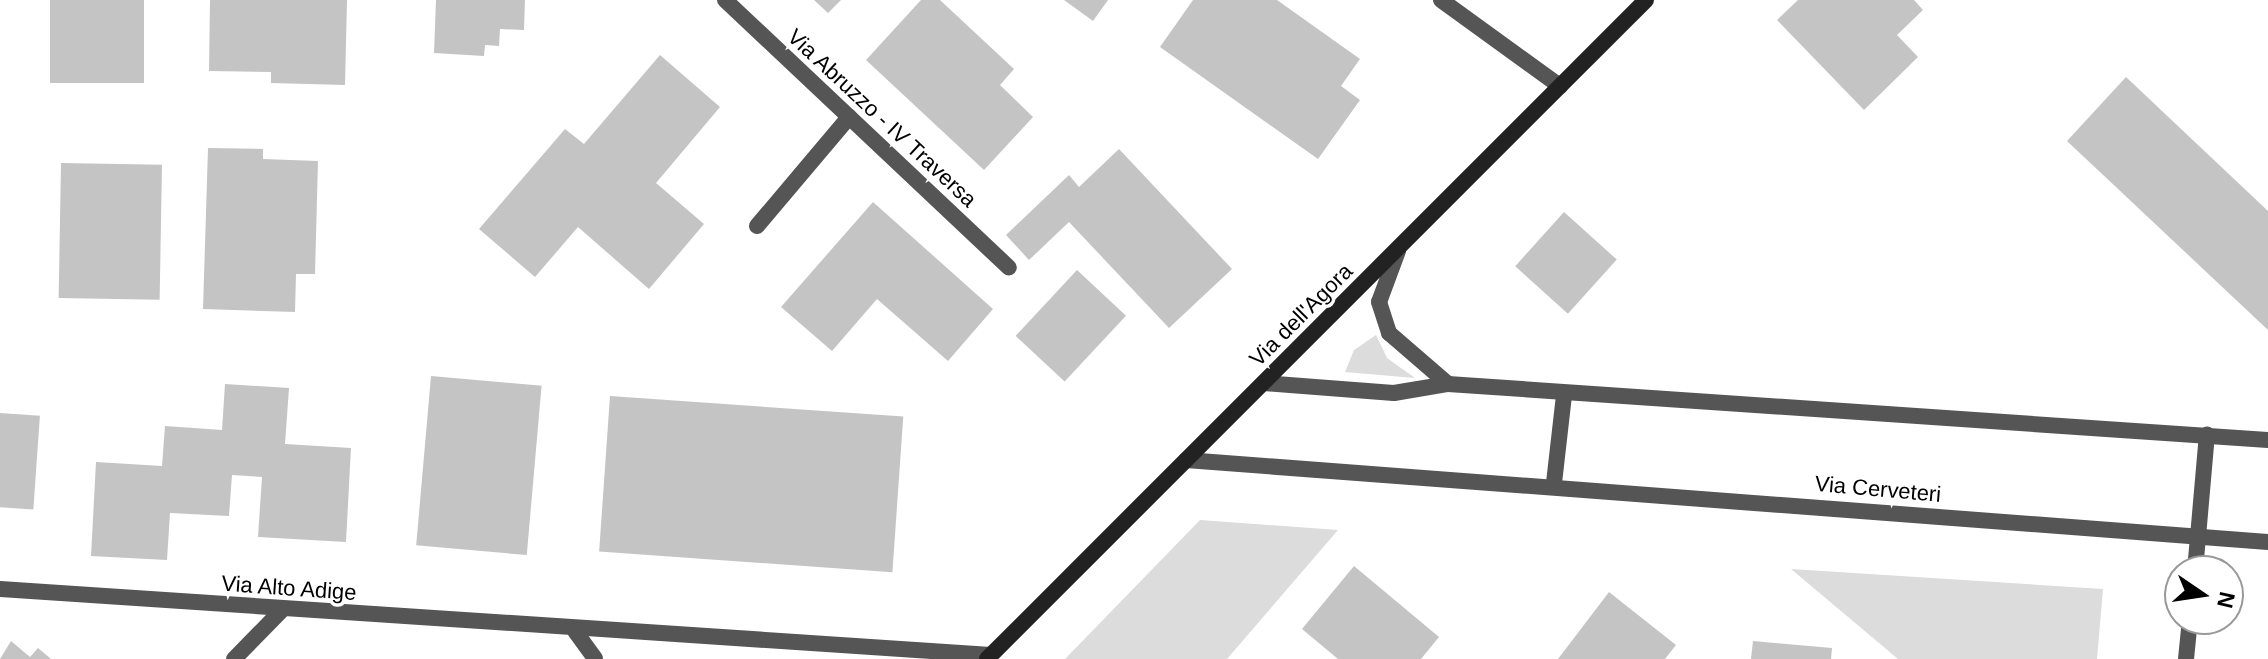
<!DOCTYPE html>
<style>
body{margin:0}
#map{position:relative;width:2268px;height:659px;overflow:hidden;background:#fff;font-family:Arial,sans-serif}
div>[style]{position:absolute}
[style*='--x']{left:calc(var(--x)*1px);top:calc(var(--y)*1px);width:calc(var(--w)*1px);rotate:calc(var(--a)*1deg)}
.green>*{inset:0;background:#dcdcdc}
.building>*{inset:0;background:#c4c4c4;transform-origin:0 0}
.street>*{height:16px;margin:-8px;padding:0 8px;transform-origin:8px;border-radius:8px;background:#555}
.secondary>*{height:16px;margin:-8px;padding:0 8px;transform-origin:8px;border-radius:8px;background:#222}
span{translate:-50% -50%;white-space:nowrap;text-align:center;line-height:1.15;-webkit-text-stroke:7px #fff;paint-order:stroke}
.street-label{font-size:22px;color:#000}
.north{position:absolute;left:2164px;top:555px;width:80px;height:80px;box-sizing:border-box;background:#fff;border:2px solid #999;border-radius:50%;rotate:103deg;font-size:22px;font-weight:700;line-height:32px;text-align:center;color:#000}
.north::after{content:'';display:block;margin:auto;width:28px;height:36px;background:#000;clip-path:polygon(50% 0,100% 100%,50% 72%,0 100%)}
</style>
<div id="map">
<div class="green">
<div style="clip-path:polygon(1376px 335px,1387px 358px,1415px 378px,1345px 372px,1354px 350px)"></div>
<div style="clip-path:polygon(1200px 520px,1338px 530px,1227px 659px,1065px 659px)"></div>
<div style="clip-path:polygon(1791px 569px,2103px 589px,2097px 659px,1898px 659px)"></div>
</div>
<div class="building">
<div style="left:50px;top:0;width:94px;height:83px"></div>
<div style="clip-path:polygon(210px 0,347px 0,345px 85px,271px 83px,271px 72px,209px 71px)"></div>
<div style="clip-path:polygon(436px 0,525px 0,524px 30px,500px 29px,499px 46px,485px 45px,484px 56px,434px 53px)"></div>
<div style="clip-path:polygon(814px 0,841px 0,828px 13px)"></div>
<div style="clip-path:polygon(921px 0,940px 0,1014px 69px,1000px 85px,1033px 117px,984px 170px,866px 60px)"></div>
<div style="clip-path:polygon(1064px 0,1108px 0,1093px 21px)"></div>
<div style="clip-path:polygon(1193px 0,1277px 0,1360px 59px,1341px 86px,1360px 100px,1318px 159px,1160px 47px)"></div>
<div style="clip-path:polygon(1798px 0,1914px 0,1923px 10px,1897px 35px,1918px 57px,1864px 110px,1777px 20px)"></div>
<div style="clip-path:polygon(660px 55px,720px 107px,656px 183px,704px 224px,649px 289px,578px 227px,535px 277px,479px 229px,565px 129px,584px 144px)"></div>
<div style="clip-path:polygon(2126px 77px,2268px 211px,2268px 330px,2067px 141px)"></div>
<div style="clip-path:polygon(208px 148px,263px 149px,263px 159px,318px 161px,315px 274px,296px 274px,295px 312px,203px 309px)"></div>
<div style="clip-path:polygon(1119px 149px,1232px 269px,1169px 328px,1069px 222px,1029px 260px,1006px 235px,1069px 175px,1079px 187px)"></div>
<div style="left:61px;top:163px;width:101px;height:135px;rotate:1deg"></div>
<div style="clip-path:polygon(873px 202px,993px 309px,948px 361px,877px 299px,832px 351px,781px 307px)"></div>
<div style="left:1564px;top:212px;width:71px;height:73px;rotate:42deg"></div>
<div style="left:1077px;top:270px;width:67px;height:90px;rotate:43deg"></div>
<div style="left:431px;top:376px;width:111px;height:170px;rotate:5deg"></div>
<div style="clip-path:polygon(225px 384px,289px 388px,285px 444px,351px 448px,346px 542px,258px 537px,262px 477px,232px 475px,229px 516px,170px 513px,167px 560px,91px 556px,96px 462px,162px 466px,165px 426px,222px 430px)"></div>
<div style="left:610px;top:396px;width:294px;height:156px;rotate:4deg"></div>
<div style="left:0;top:413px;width:40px;height:94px;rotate:4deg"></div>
<div style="clip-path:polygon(1354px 566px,1439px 637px,1421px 659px,1338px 659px,1302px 629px)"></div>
<div style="clip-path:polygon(1609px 592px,1676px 645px,1665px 659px,1558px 659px)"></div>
<div style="clip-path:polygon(11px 641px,30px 657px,38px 648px,51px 659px,0 659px)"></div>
<div style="clip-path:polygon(1753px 641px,1832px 648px,1831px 659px,1751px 659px)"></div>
</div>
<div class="street">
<div style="--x:725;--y:0;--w:390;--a:43.3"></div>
<div style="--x:1441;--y:0;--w:147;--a:35.9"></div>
<div style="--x:757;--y:226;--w:143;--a:-49.8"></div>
<div style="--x:1398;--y:251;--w:54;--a:110.4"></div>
<div style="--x:1379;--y:302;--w:33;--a:72"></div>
<div style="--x:1389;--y:333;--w:78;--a:40.8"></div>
<div style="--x:1264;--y:383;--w:130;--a:4.4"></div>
<div style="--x:1394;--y:393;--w:55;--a:-9.5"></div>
<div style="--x:1448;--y:384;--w:822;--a:3.91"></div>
<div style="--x:1186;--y:460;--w:1085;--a:4.33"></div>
<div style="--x:1554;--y:483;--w:89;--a:-83.5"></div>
<div style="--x:2195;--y:571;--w:137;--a:-85"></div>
<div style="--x:0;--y:589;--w:993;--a:3.81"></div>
<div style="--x:575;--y:631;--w:34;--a:54"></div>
<div style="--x:234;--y:659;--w:69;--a:-45.6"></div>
<div style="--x:2186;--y:659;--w:40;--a:-84.3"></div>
</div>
<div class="secondary">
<div style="--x:987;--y:659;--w:932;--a:-45"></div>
</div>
<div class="street-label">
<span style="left:882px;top:118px;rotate:43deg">Via Abruzzo - IV Traversa</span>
<span style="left:1301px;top:315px;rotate:-45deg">Via dell'Agora</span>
<span style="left:1878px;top:489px;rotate:5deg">Via Cerveteri</span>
<span style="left:289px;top:588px;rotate:4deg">Via Alto Adige</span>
</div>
<div class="north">N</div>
</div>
